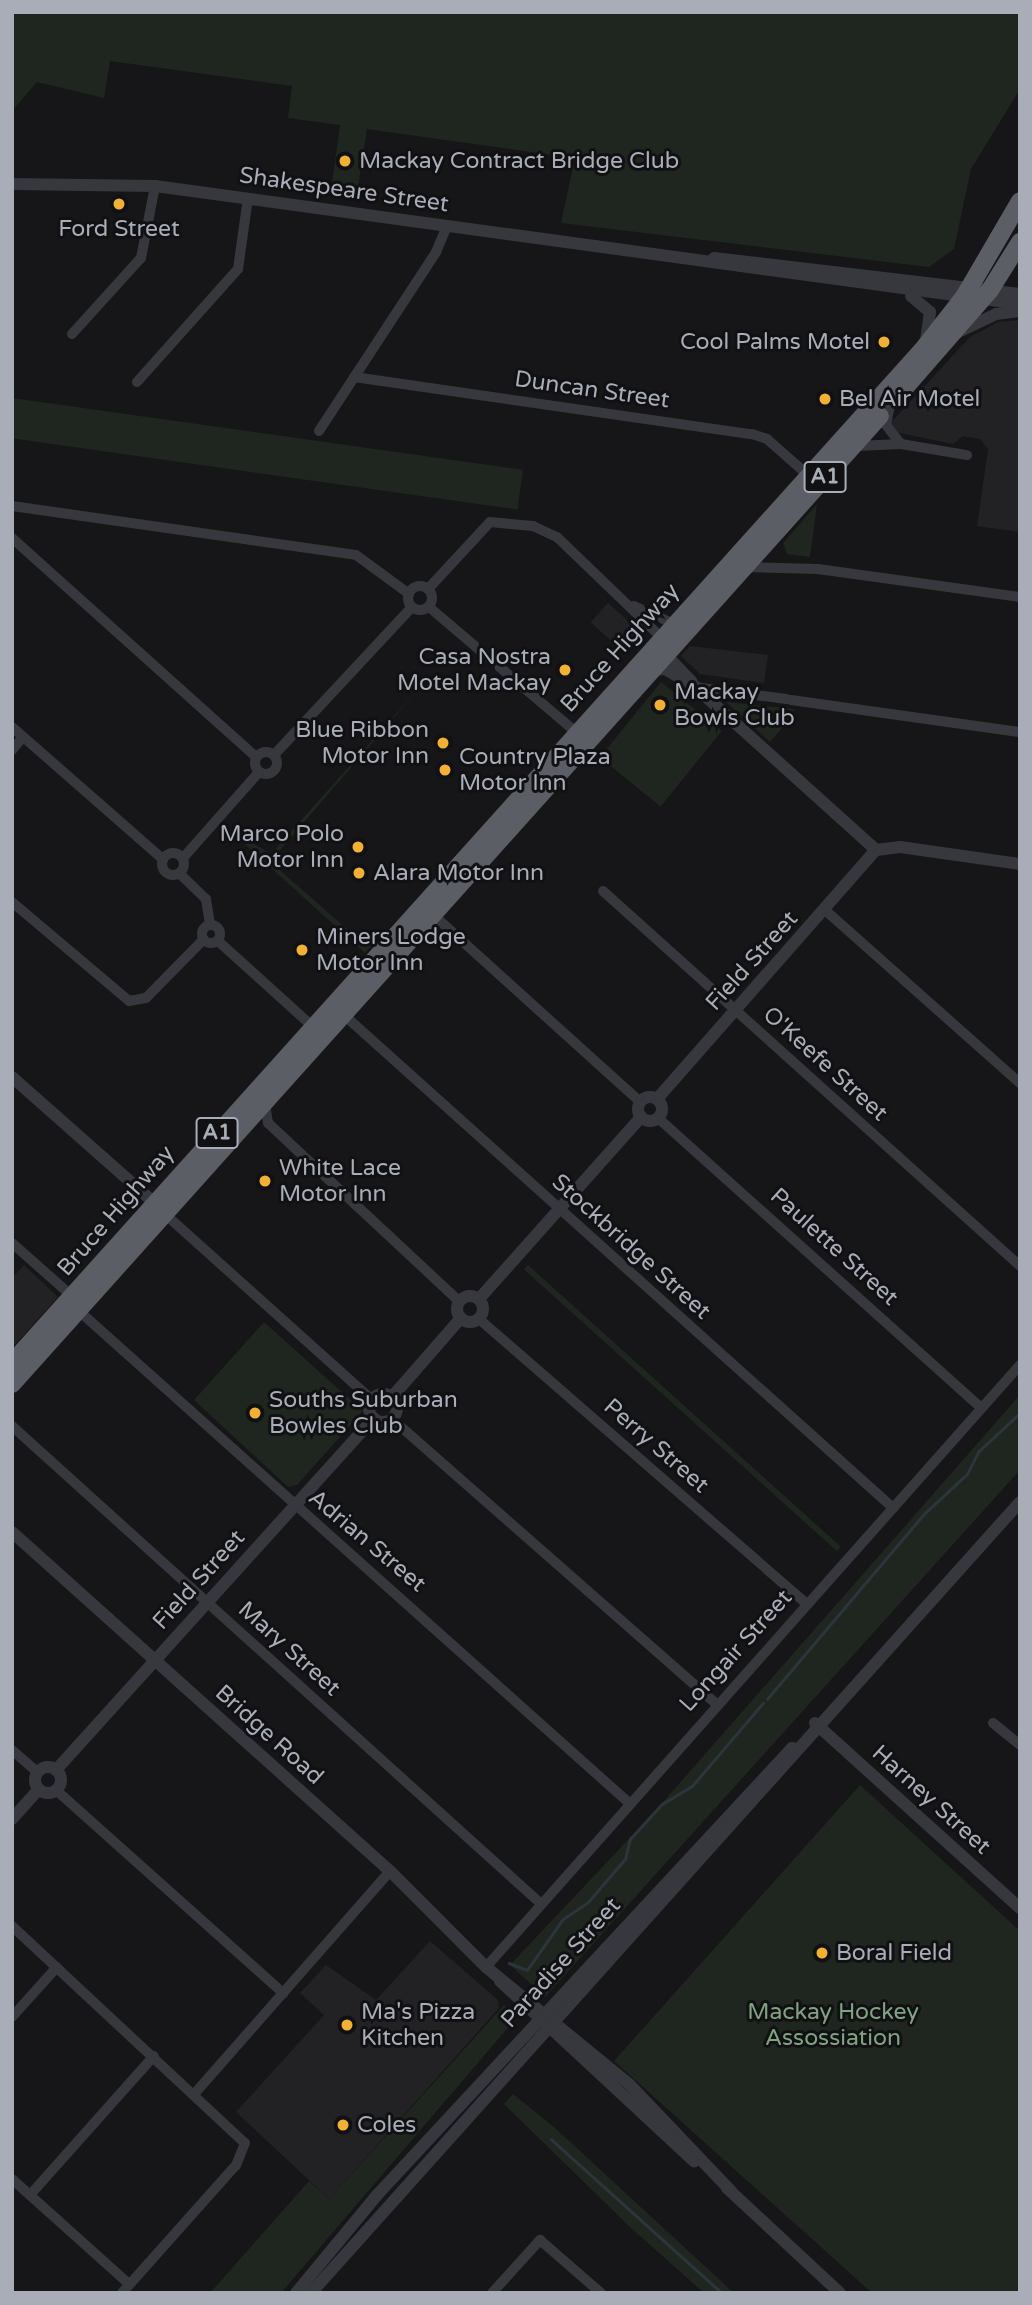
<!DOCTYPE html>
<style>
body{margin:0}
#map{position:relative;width:1032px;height:2305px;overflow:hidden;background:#161618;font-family:"Varela Round",sans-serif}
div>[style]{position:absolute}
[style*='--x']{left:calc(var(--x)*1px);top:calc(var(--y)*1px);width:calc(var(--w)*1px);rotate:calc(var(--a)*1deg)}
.built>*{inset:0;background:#222225;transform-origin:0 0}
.green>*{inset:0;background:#1e261f;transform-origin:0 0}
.stream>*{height:2.5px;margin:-1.25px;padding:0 1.25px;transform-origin:1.25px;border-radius:1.25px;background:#2c353c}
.minor>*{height:10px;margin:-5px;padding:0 5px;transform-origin:5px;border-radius:5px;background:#37383d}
.minor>.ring{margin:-5px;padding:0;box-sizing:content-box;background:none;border:10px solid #37383d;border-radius:50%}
.tertiary>*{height:12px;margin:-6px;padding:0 6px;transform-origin:6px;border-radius:6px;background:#37383d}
.tertiary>.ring{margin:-6px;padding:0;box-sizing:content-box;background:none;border:12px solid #37383d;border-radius:50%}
.trunk>*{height:18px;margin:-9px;padding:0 9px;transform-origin:9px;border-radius:9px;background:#5b5e65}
.dots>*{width:19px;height:19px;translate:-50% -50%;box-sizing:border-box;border:4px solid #111113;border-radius:50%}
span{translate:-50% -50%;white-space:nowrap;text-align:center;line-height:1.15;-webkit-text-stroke:6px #111113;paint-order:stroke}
.shield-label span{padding:2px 5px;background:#111113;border:2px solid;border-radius:5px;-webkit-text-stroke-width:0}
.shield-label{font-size:21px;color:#a8adb8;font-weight:700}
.poi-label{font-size:23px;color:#a8adb8}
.left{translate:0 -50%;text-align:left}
.right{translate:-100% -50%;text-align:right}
.street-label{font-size:23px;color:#a8adb8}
.park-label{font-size:23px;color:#7fa381}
.frame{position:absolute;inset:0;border:14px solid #a8adb8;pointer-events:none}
</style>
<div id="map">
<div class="built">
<div style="clip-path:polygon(1020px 320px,1020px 532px,977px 526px,988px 449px,980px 439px,963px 436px,953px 444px,884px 430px,970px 337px,998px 322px)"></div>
<div style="left:608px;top:603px;width:47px;height:26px;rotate:42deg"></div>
<div style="clip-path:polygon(690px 646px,768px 655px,764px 683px,700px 674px,681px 656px)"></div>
<div style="clip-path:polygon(24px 1265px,58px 1297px,12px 1348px,12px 1278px)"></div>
<div style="clip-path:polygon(430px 1941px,498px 2000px,499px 2008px,329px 2199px,236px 2112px,324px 2015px,300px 1993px,326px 1965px,376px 2000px)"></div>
</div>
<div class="green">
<div style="clip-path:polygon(12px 12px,1020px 12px,1020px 89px,971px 169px,954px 249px,929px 267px,561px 223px,575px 158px,367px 129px,357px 194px,331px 190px,340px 125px,288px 118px,292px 86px,110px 61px,104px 98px,37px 82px,12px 111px)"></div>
<div style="left:12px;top:398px;width:516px;height:40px;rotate:8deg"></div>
<div style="clip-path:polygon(817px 504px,810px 557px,787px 554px,783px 543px)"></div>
<div style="left:661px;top:682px;width:78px;height:97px;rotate:39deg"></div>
<div style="clip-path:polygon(422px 685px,274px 857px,274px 865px,356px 937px,372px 945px,365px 953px,228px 829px,271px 854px)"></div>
<div style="clip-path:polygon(726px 702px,794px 709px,793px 715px,770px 742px)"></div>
<div style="left:528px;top:1265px;width:421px;height:6px;rotate:42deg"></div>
<div style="clip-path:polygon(264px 1322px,363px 1411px,297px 1485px,288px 1487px,194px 1400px)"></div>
<div style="clip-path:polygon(1020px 1395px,1020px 1470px,545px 1997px,510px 1965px,656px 1810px)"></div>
<div style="clip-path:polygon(860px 1785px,1020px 1931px,1020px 2293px,872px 2293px,614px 2061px)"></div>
<div style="clip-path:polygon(504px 2005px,518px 2016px,281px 2293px,210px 2293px,309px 2181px,329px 2199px)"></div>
<div style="clip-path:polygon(513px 2094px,554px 2127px,734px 2293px,704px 2293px,631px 2228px,504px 2104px)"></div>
</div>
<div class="stream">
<div style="--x:767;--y:1699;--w:244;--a:-49.7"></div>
<div style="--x:925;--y:1513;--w:57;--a:-42.9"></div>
<div style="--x:967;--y:1474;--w:25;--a:-63"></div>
<div style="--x:978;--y:1452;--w:57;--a:-42.9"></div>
<div style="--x:509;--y:1963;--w:19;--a:21"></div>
<div style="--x:527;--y:1970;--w:62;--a:-54.8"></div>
<div style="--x:563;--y:1919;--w:30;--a:-34"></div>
<div style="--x:588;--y:1902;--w:57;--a:-49.3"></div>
<div style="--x:625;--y:1859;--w:21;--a:-76"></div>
<div style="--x:630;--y:1839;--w:47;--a:-47.6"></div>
<div style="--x:662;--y:1804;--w:35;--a:-31"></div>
<div style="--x:692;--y:1786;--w:109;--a:-49.5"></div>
<div style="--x:551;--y:2139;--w:230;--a:42"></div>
</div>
<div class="minor">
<div style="--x:72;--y:334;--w:103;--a:-47.8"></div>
<div style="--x:141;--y:258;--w:73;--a:-79"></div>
<div style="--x:354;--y:377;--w:402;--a:8.2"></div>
<div style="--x:752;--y:434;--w:16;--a:18"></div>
<div style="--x:767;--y:439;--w:56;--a:41.4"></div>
<div style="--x:137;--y:382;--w:152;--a:-48.2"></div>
<div style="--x:238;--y:269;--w:72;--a:-82"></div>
<div style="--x:890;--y:405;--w:20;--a:101"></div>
<div style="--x:886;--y:425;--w:24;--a:52"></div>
<div style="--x:319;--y:431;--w:214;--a:-56.8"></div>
<div style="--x:436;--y:252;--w:28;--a:-67"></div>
<div style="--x:856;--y:446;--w:45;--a:-2.5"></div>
<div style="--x:901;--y:444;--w:67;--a:9.5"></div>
<div style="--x:12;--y:506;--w:347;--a:8.1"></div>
<div style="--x:356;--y:555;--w:66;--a:36.3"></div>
<div style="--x:12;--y:538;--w:328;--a:41.9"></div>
<div style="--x:745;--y:567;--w:73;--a:1.6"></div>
<div style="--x:818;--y:569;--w:204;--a:7.9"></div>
<div class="ring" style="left:408px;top:586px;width:14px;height:14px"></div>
<div style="--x:428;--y:589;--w:91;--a:-47.2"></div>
<div style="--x:490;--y:522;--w:43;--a:5.3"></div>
<div style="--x:533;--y:526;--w:26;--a:25"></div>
<div style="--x:557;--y:537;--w:146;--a:43.9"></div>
<div style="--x:634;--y:606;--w:44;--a:24.2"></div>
<div style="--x:429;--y:607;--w:194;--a:40.4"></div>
<div style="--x:694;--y:687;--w:93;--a:7.4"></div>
<div style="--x:791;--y:700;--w:231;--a:8"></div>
<div style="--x:12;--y:727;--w:201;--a:41.2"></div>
<div style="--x:12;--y:750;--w:17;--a:-50"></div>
<div class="ring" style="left:255px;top:752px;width:12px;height:12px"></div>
<div style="--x:274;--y:755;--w:202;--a:-47"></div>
<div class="ring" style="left:162px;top:853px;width:12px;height:12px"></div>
<div style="--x:183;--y:858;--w:115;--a:-48.5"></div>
<div style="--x:180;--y:874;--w:36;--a:44"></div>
<div style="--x:206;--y:899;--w:26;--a:81"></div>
<div style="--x:603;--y:891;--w:561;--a:41.96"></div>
<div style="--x:12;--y:902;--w:153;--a:40.2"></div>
<div style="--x:129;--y:1001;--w:17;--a:-10"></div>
<div style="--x:146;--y:998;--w:81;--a:-45.5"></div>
<div style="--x:825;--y:910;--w:261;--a:41.6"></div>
<div style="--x:430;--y:912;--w:282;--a:42.1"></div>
<div class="ring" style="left:202px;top:925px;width:8px;height:8px"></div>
<div style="--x:218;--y:941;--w:125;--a:42.1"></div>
<div style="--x:344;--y:1015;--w:738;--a:41.92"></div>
<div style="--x:265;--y:1104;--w:19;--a:81"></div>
<div style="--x:268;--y:1123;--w:261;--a:43"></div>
<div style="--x:658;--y:1118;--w:434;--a:41.9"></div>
<div style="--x:166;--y:1215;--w:277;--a:41.9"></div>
<div style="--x:12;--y:1243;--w:81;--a:41.5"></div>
<div style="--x:79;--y:1311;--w:737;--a:41.81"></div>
<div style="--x:479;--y:1319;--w:435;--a:41"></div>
<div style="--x:392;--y:1419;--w:432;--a:41.3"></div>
<div style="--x:12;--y:1426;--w:710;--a:42.09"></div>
<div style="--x:993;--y:1723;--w:35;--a:39"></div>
<div style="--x:12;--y:1750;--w:33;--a:41"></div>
<div style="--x:56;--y:1790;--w:305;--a:41.8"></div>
<div style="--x:12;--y:1926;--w:318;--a:43"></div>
<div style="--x:245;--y:2143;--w:24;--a:112"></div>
<div style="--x:236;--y:2165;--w:171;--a:131.7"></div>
<div style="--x:486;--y:1967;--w:805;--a:-48.43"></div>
<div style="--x:12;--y:2017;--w:67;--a:-48"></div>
<div style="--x:196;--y:2092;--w:294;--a:-48.7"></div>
<div style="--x:12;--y:2179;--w:157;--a:41.9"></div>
<div style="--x:30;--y:2195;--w:186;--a:-48.3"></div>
<div style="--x:492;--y:2293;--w:72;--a:-47.8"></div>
<div style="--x:540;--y:2240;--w:81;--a:41"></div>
</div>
<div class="tertiary">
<div style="--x:12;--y:184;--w:143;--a:0.8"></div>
<div style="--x:155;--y:186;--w:873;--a:7.77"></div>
<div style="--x:714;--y:258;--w:308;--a:6.7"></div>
<div style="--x:911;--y:296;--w:25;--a:40"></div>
<div style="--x:930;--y:312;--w:28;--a:98"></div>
<div style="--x:958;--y:332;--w:42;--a:-25.3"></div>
<div style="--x:996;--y:314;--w:24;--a:-7"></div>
<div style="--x:666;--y:655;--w:37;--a:46"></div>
<div style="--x:653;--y:670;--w:12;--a:-5"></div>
<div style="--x:665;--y:669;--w:34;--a:30"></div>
<div style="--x:694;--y:686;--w:245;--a:42"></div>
<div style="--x:876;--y:850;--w:24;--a:-7"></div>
<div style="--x:900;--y:847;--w:121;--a:8.1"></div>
<div style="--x:12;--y:1077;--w:199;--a:41.5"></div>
<div class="ring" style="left:638px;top:1097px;width:12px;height:12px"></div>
<div style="--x:657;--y:1099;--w:332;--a:-48.7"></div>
<div class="ring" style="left:457px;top:1296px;width:14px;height:14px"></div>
<div style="--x:479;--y:1299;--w:244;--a:-48.3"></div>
<div class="ring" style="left:369px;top:1394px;width:16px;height:16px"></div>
<div style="--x:392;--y:1397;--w:105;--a:-48.9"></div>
<div style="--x:12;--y:1532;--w:508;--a:41.89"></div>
<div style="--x:390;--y:1871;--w:136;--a:45"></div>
<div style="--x:486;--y:1967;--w:185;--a:39.3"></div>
<div style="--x:629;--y:2084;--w:149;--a:46.4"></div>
<div style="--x:815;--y:1723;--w:276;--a:42.1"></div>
<div class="ring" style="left:35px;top:1767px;width:14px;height:14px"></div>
<div style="--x:56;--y:1770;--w:474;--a:-47.9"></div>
<div style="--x:12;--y:1819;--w:40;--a:-48"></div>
<div style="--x:500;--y:1981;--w:265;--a:42.9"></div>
<div style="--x:727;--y:2188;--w:154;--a:42.9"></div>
<div style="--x:296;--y:2293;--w:129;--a:-50.4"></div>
<div style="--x:378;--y:2194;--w:609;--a:-47.13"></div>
<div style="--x:311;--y:2293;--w:1062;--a:-48.13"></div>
</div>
<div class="trunk">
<div style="--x:901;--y:392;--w:135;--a:-48.9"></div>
<div style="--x:990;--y:290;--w:57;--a:-58"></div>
<div style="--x:12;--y:1363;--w:1365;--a:-48.06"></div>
<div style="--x:924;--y:348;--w:65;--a:-51.9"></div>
<div style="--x:964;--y:297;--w:111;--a:-59.7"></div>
<div style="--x:12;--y:1384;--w:1300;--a:-48.12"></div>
</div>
<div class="dots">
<div style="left:345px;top:161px;background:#f2b134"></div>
<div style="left:119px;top:204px;background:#f2b134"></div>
<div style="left:884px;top:342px;background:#f2b134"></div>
<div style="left:825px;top:399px;background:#f2b134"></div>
<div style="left:565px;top:670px;background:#f2b134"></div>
<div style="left:660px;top:705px;background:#f2b134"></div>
<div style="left:443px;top:743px;background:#f2b134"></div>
<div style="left:445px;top:770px;background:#f2b134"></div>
<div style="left:358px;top:847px;background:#f2b134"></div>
<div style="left:359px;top:873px;background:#f2b134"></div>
<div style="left:302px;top:950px;background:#f2b134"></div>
<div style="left:265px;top:1181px;background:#f2b134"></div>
<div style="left:255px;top:1413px;background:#f2b134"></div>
<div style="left:822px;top:1953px;background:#f2b134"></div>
<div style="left:347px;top:2025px;background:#f2b134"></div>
<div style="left:343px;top:2125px;background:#f2b134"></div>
</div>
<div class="shield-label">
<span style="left:825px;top:477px">A1</span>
<span style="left:217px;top:1133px">A1</span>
</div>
<div class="poi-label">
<span class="left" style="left:359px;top:161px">Mackay Contract Bridge Club</span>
<span style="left:119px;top:229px">Ford Street</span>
<span class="right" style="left:870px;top:342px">Cool Palms Motel</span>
<span class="left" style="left:839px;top:399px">Bel Air Motel</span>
<span class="right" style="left:551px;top:670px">Casa Nostra<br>Motel Mackay</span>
<span class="left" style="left:674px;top:705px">Mackay<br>Bowls Club</span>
<span class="right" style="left:429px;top:743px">Blue Ribbon<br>Motor Inn</span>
<span class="left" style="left:459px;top:770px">Country Plaza<br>Motor Inn</span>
<span class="right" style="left:344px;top:847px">Marco Polo<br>Motor Inn</span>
<span class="left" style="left:373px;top:873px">Alara Motor Inn</span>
<span class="left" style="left:316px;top:950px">Miners Lodge<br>Motor Inn</span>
<span class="left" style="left:279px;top:1181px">White Lace<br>Motor Inn</span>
<span class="left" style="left:269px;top:1413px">Souths Suburban<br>Bowles Club</span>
<span class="left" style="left:836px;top:1953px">Boral Field</span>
<span class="left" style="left:361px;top:2025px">Ma's Pizza<br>Kitchen</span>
<span class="left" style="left:357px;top:2125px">Coles</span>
</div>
<div class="street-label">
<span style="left:344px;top:190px;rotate:8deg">Shakespeare Street</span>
<span style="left:592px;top:390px;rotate:8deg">Duncan Street</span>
<span style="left:620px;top:648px;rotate:-48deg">Bruce Highway</span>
<span style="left:752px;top:961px;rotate:-48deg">Field Street</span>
<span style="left:825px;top:1064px;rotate:42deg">O'Keefe Street</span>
<span style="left:116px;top:1211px;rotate:-49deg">Bruce Highway</span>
<span style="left:631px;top:1247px;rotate:42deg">Stockbridge Street</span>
<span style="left:834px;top:1247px;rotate:42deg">Paulette Street</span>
<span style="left:656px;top:1446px;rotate:41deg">Perry Street</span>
<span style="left:367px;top:1541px;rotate:40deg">Adrian Street</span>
<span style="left:199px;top:1580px;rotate:-48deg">Field Street</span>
<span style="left:289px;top:1649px;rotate:42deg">Mary Street</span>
<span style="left:736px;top:1651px;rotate:-48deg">Longair Street</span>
<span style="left:269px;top:1735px;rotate:42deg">Bridge Road</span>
<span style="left:931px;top:1800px;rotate:42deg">Harney Street</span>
<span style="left:561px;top:1963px;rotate:-48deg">Paradise Street</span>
</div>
<div class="park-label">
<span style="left:833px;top:2025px">Mackay Hockey<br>Assossiation</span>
</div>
<div class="frame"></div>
</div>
